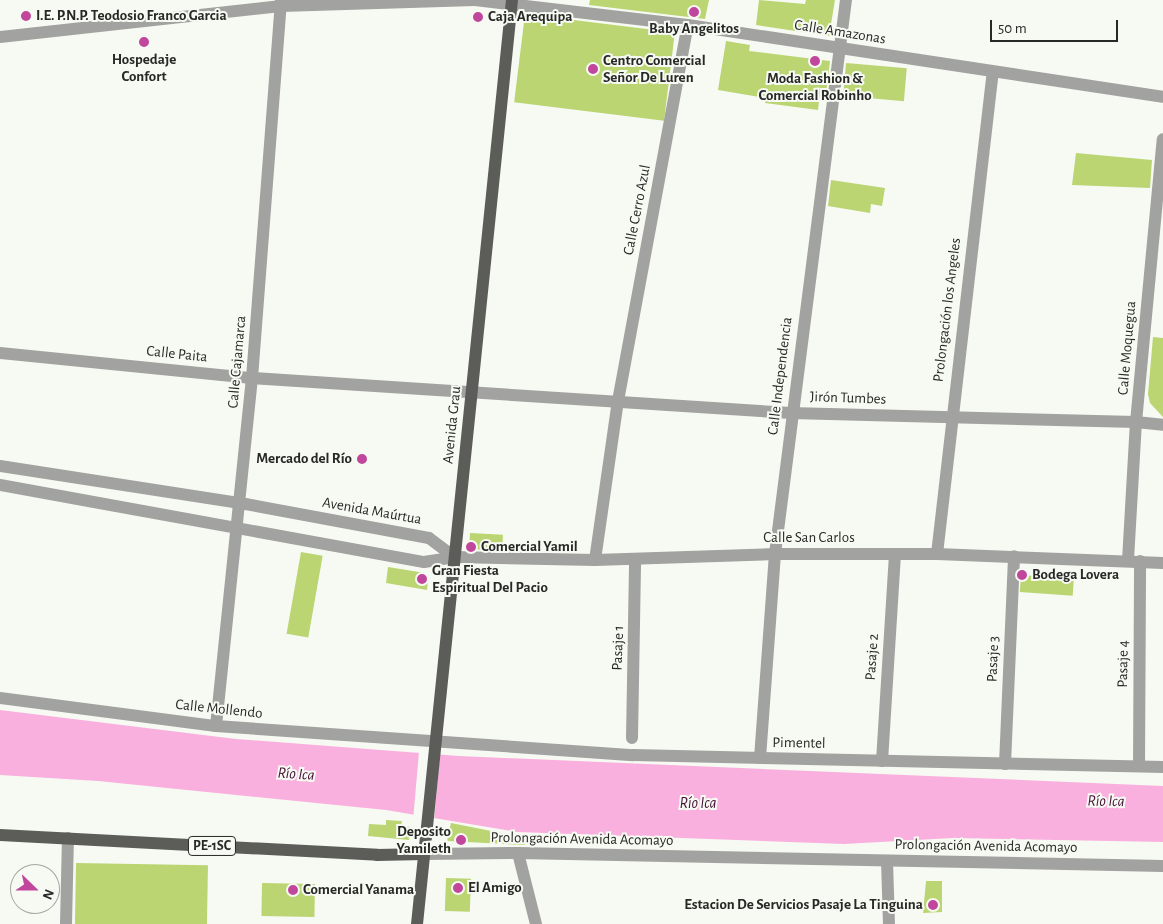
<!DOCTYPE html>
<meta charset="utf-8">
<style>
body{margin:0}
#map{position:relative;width:1163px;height:924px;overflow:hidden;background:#f7faf3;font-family:"Alegreya Sans",sans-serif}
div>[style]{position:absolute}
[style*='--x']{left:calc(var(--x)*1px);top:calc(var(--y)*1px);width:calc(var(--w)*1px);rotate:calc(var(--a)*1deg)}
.water>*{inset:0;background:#f9b0de}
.pier>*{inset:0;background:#f7faf3;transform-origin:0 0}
.building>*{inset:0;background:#bad572;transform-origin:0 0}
.minor>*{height:12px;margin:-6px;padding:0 6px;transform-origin:6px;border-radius:6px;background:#a2a3a0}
.major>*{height:12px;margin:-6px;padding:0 6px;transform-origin:6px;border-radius:6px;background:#5c5d59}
.dots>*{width:14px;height:14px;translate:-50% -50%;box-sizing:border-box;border:2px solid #f7faf3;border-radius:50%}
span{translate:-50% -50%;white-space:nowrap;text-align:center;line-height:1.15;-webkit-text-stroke:4px #f7faf3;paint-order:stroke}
.shield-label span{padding:1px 4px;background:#f7faf3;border:1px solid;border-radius:4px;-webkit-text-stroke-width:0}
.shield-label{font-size:14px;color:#282926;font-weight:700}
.poi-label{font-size:15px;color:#282926;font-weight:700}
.left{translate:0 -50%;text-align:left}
.right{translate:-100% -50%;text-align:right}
.street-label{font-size:15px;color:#282926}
.water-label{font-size:16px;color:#461037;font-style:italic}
.north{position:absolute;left:10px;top:864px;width:50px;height:50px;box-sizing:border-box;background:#f7faf3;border:1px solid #a4a6a1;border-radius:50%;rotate:112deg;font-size:14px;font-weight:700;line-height:20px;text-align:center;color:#282926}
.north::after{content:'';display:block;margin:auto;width:18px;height:22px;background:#c0479c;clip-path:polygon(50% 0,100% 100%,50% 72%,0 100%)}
.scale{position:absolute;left:990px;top:20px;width:128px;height:22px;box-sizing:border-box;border:2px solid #282926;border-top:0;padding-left:6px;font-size:15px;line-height:18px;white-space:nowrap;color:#282926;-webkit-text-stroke:4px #f7faf3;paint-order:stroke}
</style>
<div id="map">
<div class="water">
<div style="clip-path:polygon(0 710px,236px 739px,459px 756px,1163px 786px,1163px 842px,953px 838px,844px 844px,517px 832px,386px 810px,98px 781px,0 775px)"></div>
</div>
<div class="pier">
<div style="left:419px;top:752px;width:21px;height:65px;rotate:5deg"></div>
</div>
<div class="building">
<div style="clip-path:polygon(590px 0,709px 0,705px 19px,589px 5px)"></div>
<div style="clip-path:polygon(759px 0,805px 4px,806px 0,835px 0,829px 36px,756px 25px)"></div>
<div style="left:525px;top:14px;width:151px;height:89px;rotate:7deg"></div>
<div style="clip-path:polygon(726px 41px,750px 45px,749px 51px,830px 61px,826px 94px,820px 93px,818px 110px,765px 103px,766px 98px,718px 90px)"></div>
<div style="left:846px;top:63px;width:61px;height:33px;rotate:5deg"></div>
<div style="clip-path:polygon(1076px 153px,1152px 160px,1150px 188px,1072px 185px)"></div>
<div style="clip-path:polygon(831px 180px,885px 188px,882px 206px,871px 204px,870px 213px,828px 206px)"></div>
<div style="clip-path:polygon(1153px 337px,1163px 338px,1163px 417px,1150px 403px,1148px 394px)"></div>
<div style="left:470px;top:533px;width:33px;height:16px;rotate:3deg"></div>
<div style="left:301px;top:552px;width:22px;height:83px;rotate:10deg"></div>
<div style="clip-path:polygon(388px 567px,425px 573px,428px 580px,427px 590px,386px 583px)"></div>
<div style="left:1021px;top:575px;width:53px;height:17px;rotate:4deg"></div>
<div style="clip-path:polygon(386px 820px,402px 821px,401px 826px,410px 827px,409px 840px,368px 836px,369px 824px,386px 825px)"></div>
<div style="clip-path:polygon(451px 823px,526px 838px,525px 845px,447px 841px)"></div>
<div style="left:76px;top:863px;width:132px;height:61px;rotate:1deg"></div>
<div style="left:446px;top:878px;width:25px;height:33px;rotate:2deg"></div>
<div style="clip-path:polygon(926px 881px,942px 881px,942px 912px,923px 913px)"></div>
<div style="left:262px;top:883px;width:53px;height:33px;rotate:1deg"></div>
</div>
<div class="minor">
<div style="--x:0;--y:37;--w:283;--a:-6.3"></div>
<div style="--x:281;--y:6;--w:194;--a:-1.8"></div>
<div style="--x:475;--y:0;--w:214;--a:6.7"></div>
<div style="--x:688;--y:25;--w:480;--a:8.6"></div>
<div style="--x:0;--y:353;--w:253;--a:5.7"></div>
<div style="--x:252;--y:378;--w:540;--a:3.72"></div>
<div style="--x:791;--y:413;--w:345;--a:1.5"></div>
<div style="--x:1136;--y:422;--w:27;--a:6"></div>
<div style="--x:0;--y:466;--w:243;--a:8.8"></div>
<div style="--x:240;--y:503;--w:192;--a:10.5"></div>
<div style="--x:429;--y:538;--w:31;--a:37"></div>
<div style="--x:0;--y:485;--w:431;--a:10.3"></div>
<div style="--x:424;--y:562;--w:30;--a:-9"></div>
<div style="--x:454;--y:557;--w:141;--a:1.2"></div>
<div style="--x:595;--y:560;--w:180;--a:-1.9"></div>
<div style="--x:775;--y:554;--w:162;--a:0"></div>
<div style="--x:937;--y:554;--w:226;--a:2.3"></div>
<div style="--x:937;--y:554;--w:485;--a:-83.4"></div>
<div style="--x:595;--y:560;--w:161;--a:-81.8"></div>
<div style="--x:618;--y:401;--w:382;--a:-79.5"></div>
<div style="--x:1128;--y:560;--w:138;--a:-86.7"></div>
<div style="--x:1136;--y:422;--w:284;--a:-84.6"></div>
<div style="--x:0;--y:698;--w:218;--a:7.4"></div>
<div style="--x:216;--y:726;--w:418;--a:4"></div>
<div style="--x:633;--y:755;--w:530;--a:1.3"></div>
<div style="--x:216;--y:726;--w:350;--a:-84.1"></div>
<div style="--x:252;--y:378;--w:379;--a:-85.6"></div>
<div style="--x:632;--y:738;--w:179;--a:-89"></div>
<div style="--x:760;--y:758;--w:205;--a:-85.8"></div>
<div style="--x:775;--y:554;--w:559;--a:-82.7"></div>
<div style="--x:882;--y:761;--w:206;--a:-86.4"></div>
<div style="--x:1005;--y:764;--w:208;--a:-87.5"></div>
<div style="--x:1139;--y:766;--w:205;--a:-89.7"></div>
<div style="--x:518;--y:853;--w:73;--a:75.8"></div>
<div style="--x:424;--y:854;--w:94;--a:-0.6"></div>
<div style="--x:518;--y:853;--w:645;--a:1.15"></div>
<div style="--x:887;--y:861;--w:63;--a:88.2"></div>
<div style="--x:66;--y:924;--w:86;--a:-88.7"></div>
</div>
<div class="major">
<div style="--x:0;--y:835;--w:378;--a:3"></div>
<div style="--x:377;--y:855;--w:47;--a:-1.2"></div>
<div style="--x:417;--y:924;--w:929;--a:-84.13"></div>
</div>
<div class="dots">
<div style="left:694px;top:12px;background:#c0479c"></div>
<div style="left:26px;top:16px;background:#c0479c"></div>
<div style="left:478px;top:17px;background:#c0479c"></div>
<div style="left:144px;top:42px;background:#c0479c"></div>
<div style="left:815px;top:61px;background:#c0479c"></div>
<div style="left:593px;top:69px;background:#c0479c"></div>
<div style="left:362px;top:459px;background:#c0479c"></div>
<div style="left:471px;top:547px;background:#c0479c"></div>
<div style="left:1022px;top:575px;background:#c0479c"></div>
<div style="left:422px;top:579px;background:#c0479c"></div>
<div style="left:461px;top:840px;background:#c0479c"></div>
<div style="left:458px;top:888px;background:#c0479c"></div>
<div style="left:293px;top:890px;background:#c0479c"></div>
<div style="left:933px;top:905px;background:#c0479c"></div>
</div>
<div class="shield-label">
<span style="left:212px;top:846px">PE-1SC</span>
</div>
<div class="poi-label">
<span class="left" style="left:36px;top:16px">I.E. P.N.P. Teodosio Franco Garcia</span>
<span class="left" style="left:488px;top:17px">Caja Arequipa</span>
<span style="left:694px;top:29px">Baby Angelitos</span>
<span style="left:144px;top:68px">Hospedaje<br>Confort</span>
<span class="left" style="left:603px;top:69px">Centro Comercial<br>Señor De Luren</span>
<span style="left:815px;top:87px">Moda Fashion &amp;<br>Comercial Robinho</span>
<span class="right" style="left:352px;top:459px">Mercado del Río</span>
<span class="left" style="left:481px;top:547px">Comercial Yamil</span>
<span class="left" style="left:432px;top:579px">Gran Fiesta<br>Espiritual Del Pacio</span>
<span class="left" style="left:1032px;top:575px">Bodega Lovera</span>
<span class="right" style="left:451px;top:840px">Deposito<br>Yamileth</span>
<span class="left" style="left:468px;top:888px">El Amigo</span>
<span class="left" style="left:303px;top:890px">Comercial Yanama</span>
<span class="right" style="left:923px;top:905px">Estacion De Servicios Pasaje La Tinguina</span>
</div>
<div class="street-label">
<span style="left:840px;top:32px;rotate:9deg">Calle Amazonas</span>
<span style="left:637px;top:210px;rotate:-79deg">Calle Cerro Azul</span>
<span style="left:947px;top:310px;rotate:-83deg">Prolongación los Angeles</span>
<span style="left:1127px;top:348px;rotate:-85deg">Calle Moquegua</span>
<span style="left:177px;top:354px;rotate:6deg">Calle Paita</span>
<span style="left:237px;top:362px;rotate:-85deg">Calle Cajamarca</span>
<span style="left:780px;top:376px;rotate:-83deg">Calle Independencia</span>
<span style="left:848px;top:398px;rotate:2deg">Jirón Tumbes</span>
<span style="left:452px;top:425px;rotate:-84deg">Avenida Grau</span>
<span style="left:372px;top:511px;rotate:10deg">Avenida Maúrtua</span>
<span style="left:809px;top:538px">Calle San Carlos</span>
<span style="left:618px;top:648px;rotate:-88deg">Pasaje 1</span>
<span style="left:872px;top:657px;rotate:-86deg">Pasaje 2</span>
<span style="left:993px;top:659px;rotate:-88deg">Pasaje 3</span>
<span style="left:1123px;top:664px;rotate:-89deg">Pasaje 4</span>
<span style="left:219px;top:709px;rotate:6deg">Calle Mollendo</span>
<span style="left:799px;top:743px;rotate:1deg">Pimentel</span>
<span style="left:582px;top:839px;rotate:1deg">Prolongación Avenida Acomayo</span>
<span style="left:986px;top:846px;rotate:1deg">Prolongación Avenida Acomayo</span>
</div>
<div class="water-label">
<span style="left:296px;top:774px;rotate:4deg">Río Ica</span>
<span style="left:1106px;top:801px;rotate:1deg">Río Ica</span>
<span style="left:698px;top:803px">Río Ica</span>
</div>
<div class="north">N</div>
<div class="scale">50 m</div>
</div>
